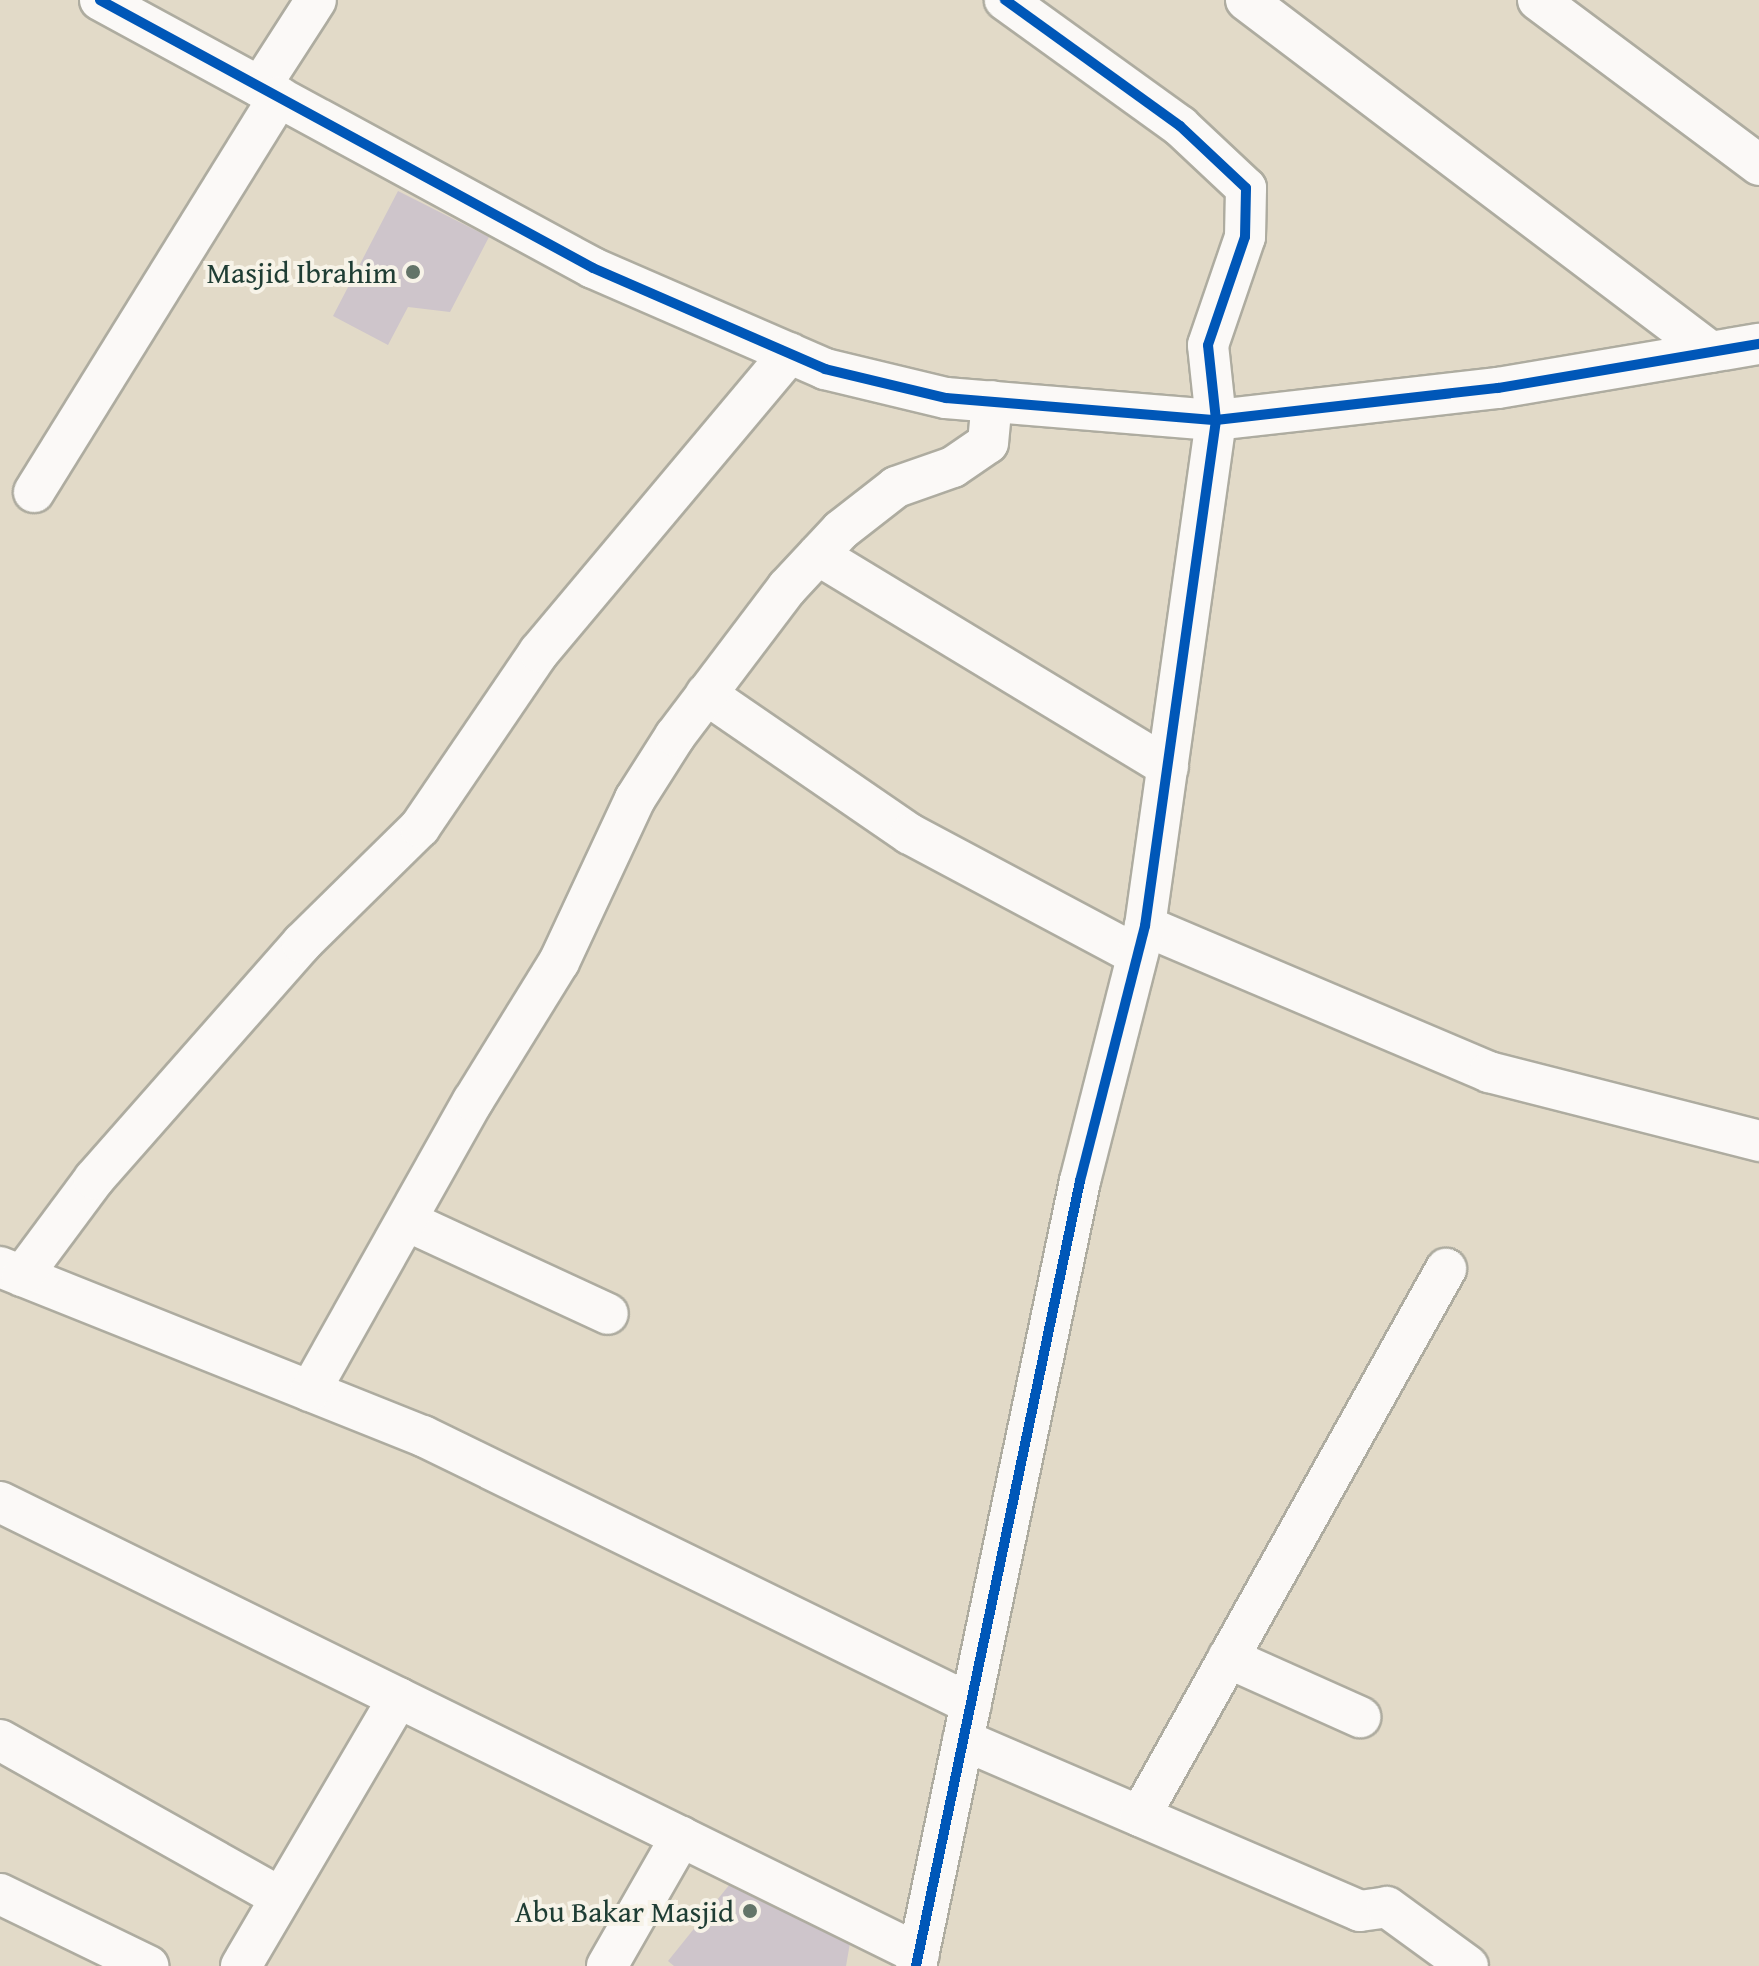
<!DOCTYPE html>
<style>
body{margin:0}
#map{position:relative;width:1759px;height:1966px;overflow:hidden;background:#e2dac8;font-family:"Gentium Book Plus",serif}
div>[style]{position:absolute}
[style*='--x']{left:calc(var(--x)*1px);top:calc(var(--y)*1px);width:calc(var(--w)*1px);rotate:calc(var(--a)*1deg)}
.building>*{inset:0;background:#cec5cb}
.roads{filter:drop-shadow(2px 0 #aeaca0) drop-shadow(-2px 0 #aeaca0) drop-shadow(0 2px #aeaca0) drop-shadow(0 -2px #aeaca0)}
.minor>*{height:40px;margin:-20px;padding:0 20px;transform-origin:20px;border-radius:20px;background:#fbf9f7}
.cycleway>*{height:10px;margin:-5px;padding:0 5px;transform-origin:5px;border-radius:5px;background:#0057b8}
.dots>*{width:22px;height:22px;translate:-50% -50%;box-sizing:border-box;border:4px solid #f7f3e8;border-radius:50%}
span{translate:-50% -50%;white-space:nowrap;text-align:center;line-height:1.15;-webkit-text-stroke:8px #f7f3e8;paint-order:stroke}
.poi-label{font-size:30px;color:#1f3d34}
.right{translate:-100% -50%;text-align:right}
</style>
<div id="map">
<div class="building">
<div style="clip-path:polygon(398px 191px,489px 237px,450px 312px,408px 307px,388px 345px,333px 316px)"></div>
<div style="clip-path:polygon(734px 1879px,850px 1943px,846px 1966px,674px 1966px,668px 1961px)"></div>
</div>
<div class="roads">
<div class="minor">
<div style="--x:100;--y:0;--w:561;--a:28.53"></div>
<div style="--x:593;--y:268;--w:253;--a:23.5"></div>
<div style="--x:825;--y:369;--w:124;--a:13.5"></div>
<div style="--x:946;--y:398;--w:271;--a:4.7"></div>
<div style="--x:1216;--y:420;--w:284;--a:-6.5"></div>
<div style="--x:1498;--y:388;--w:265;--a:-9.6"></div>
<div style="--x:1246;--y:0;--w:583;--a:37.13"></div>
<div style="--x:1538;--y:0;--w:276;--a:36.7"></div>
<div style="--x:260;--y:87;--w:103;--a:-57.2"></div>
<div style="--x:34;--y:492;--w:465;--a:-58.2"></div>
<div style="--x:818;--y:555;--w:409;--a:31.2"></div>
<div style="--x:706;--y:694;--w:247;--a:34.5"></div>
<div style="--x:910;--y:834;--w:257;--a:28.1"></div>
<div style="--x:1145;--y:926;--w:374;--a:23"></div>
<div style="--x:1489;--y:1072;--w:279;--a:14.3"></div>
<div style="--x:407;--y:1221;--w:221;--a:24.8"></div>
<div style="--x:0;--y:1267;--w:456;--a:21.8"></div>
<div style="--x:423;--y:1436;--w:610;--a:26.06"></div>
<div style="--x:22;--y:1276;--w:121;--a:-53.4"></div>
<div style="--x:94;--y:1179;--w:315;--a:-48.6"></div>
<div style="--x:302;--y:943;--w:165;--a:-44.5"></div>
<div style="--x:420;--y:827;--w:212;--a:-55.8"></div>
<div style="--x:539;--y:652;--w:390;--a:-50"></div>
<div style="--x:310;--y:1391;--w:333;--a:-60.7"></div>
<div style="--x:473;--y:1101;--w:163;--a:-58.3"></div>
<div style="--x:559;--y:962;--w:180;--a:-65"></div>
<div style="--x:635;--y:799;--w:75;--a:-57.6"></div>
<div style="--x:675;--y:736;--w:186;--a:-52.9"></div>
<div style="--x:787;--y:588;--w:79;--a:-47"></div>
<div style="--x:841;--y:530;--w:70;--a:-38"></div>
<div style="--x:896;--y:487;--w:60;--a:-19.3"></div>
<div style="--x:953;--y:467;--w:42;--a:-34.4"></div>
<div style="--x:988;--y:443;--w:42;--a:-84.6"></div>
<div style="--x:0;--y:1502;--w:1024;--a:26.19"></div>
<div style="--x:1228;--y:1658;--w:145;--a:24.1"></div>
<div style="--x:0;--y:1740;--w:322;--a:29.3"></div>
<div style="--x:963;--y:1740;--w:432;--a:23.3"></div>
<div style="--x:1360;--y:1911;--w:27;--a:-8"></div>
<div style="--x:1387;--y:1907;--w:100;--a:36.1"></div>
<div style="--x:1140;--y:1816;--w:627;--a:-60.78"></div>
<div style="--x:0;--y:1894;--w:165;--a:25.9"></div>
<div style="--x:241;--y:1966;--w:311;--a:-59.6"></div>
<div style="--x:607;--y:1966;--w:149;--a:-60.2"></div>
<div style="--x:916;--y:1966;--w:802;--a:-78.2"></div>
<div style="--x:1080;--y:1181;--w:263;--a:-75.7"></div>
<div style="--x:1145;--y:926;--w:511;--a:-82.01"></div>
<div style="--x:1216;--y:420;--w:75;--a:-96.1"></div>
<div style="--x:1208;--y:345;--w:114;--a:-71.1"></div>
<div style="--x:1245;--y:237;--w:49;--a:-88.8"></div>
<div style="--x:1246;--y:188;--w:91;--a:-136.8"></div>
<div style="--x:1180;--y:126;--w:216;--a:-144.2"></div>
</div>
</div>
<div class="cycleway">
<div style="--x:100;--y:0;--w:561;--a:28.53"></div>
<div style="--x:593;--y:268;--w:253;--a:23.5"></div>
<div style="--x:825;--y:369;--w:124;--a:13.5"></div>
<div style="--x:946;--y:398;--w:271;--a:4.7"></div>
<div style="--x:1216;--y:420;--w:284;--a:-6.5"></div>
<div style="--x:1498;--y:388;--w:265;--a:-9.6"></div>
<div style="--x:916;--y:1966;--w:802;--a:-78.2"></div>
<div style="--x:1080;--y:1181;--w:263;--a:-75.7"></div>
<div style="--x:1145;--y:926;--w:511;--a:-82.01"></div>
<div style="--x:1216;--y:420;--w:75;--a:-96.1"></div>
<div style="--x:1208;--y:345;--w:114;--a:-71.1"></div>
<div style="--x:1245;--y:237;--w:49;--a:-88.8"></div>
<div style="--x:1246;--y:188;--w:91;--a:-136.8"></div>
<div style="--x:1180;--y:126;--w:216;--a:-144.2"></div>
</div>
<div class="dots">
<div style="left:413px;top:272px;background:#637468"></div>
<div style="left:750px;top:1911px;background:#637468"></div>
</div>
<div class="poi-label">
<span class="right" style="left:397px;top:272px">Masjid Ibrahim</span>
<span class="right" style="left:734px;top:1911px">Abu Bakar Masjid</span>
</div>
</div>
